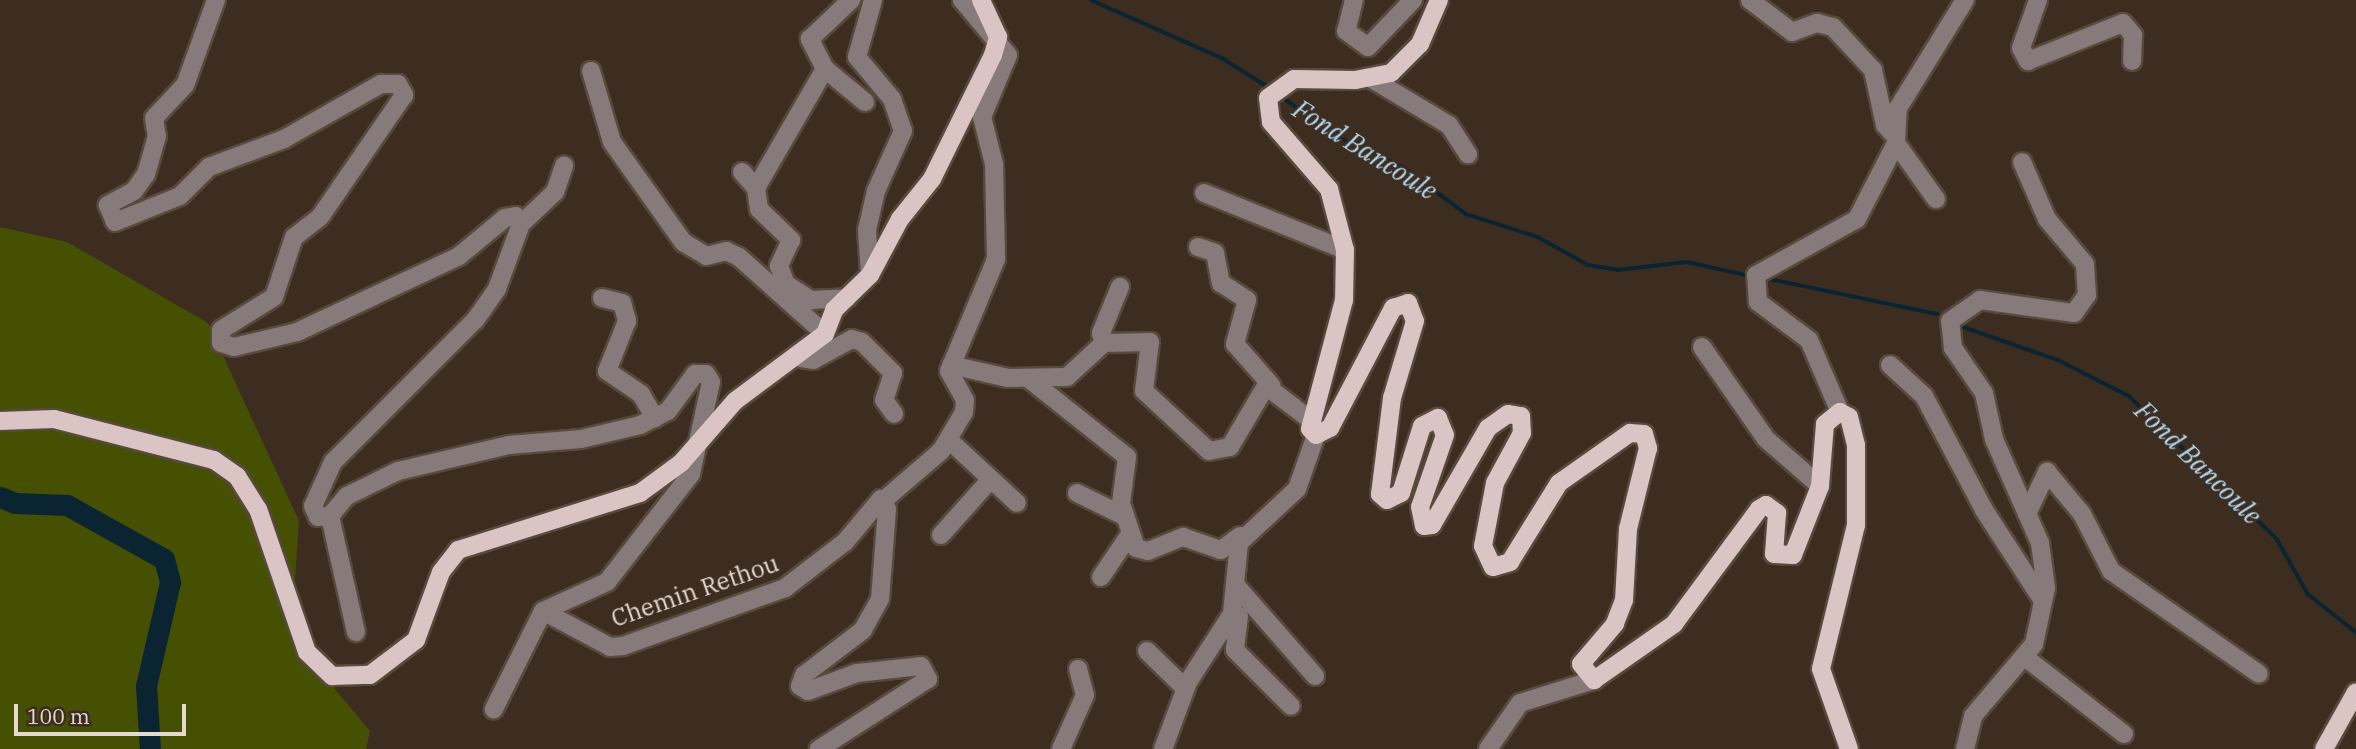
<!DOCTYPE html>
<style>
body{margin:0}
#map{position:relative;width:2356px;height:749px;overflow:hidden;background:#3d2d21;font-family:"IBM Plex Serif",serif}
div>[style]{position:absolute}
[style*='--x']{left:calc(var(--x)*1px);top:calc(var(--y)*1px);width:calc(var(--w)*1px);rotate:calc(var(--a)*1deg)}
.green>*{inset:0;background:#455002}
.stream>*{height:3.5px;margin:-1.75px;padding:0 1.75px;transform-origin:1.75px;border-radius:1.75px;background:#0b2432}
.river>*{height:21px;margin:-10.5px;padding:0 10.5px;transform-origin:10.5px;border-radius:10.5px;background:#0b2432}
.roads{filter:drop-shadow(2px 0 #58493d) drop-shadow(-2px 0 #58493d) drop-shadow(0 2px #58493d) drop-shadow(0 -2px #58493d)}
.minor>*{height:18px;margin:-9px;padding:0 9px;transform-origin:9px;border-radius:9px;background:#867b7a}
.major>*{height:18px;margin:-9px;padding:0 9px;transform-origin:9px;border-radius:9px;background:#dbc5c4}
span{translate:-50% -50%;white-space:nowrap;text-align:center;line-height:1.15;-webkit-text-stroke:5px #3d2d21;paint-order:stroke}
.street-label{font-size:24px;color:#e4dad2}
.water-label{font-size:26px;color:#b5dcf4;font-style:italic}
.scale{position:absolute;left:14px;top:704px;width:172px;height:32px;box-sizing:border-box;border:4px solid #e4dad2;border-top:0;padding-left:9px;font-size:21px;line-height:24px;white-space:nowrap;color:#e4dad2;-webkit-text-stroke:5px #3d2d21;paint-order:stroke}
</style>
<div id="map">
<div class="green">
<div style="clip-path:polygon(0 227px,67px 242px,208px 323px,299px 521px,291px 637px,370px 731px,366px 749px,0 749px)"></div>
</div>
<div class="stream">
<div style="--x:1091;--y:0;--w:143;--a:23.9"></div>
<div style="--x:1222;--y:58;--w:57;--a:32"></div>
<div style="--x:1282;--y:97;--w:71;--a:35.3"></div>
<div style="--x:1340;--y:138;--w:69;--a:24.7"></div>
<div style="--x:1403;--y:167;--w:79;--a:36.7"></div>
<div style="--x:1466;--y:214;--w:76;--a:17.7"></div>
<div style="--x:1538;--y:237;--w:57;--a:29.2"></div>
<div style="--x:1588;--y:265;--w:30;--a:9"></div>
<div style="--x:1618;--y:270;--w:69;--a:-6.6"></div>
<div style="--x:1687;--y:262;--w:65;--a:12.5"></div>
<div style="--x:1765;--y:278;--w:176;--a:11.8"></div>
<div style="--x:1963;--y:327;--w:101;--a:19.2"></div>
<div style="--x:2058;--y:360;--w:80;--a:26.9"></div>
<div style="--x:2129;--y:396;--w:206;--a:44"></div>
<div style="--x:2277;--y:539;--w:63;--a:60.6"></div>
<div style="--x:2308;--y:594;--w:61;--a:38.4"></div>
</div>
<div class="river">
<div style="--x:0;--y:497;--w:16;--a:22"></div>
<div style="--x:15;--y:503;--w:52;--a:2.2"></div>
<div style="--x:67;--y:505;--w:111;--a:29.1"></div>
<div style="--x:164;--y:559;--w:24;--a:75"></div>
<div style="--x:170;--y:582;--w:107;--a:103"></div>
<div style="--x:146;--y:686;--w:63;--a:86.4"></div>
</div>
<div class="roads">
<div class="minor">
<div style="--x:216;--y:0;--w:90;--a:110"></div>
<div style="--x:185;--y:85;--w:45;--a:133.2"></div>
<div style="--x:154;--y:118;--w:18;--a:81"></div>
<div style="--x:157;--y:136;--w:40;--a:106"></div>
<div style="--x:146;--y:174;--w:21;--a:125"></div>
<div style="--x:134;--y:191;--w:30;--a:152"></div>
<div style="--x:108;--y:205;--w:18;--a:68"></div>
<div style="--x:115;--y:222;--w:70;--a:-21.8"></div>
<div style="--x:180;--y:196;--w:41;--a:-45"></div>
<div style="--x:209;--y:167;--w:80;--a:-20.5"></div>
<div style="--x:284;--y:139;--w:112;--a:-29.6"></div>
<div style="--x:381;--y:84;--w:17;--a:0"></div>
<div style="--x:398;--y:84;--w:13;--a:61"></div>
<div style="--x:404;--y:95;--w:148;--a:124.5"></div>
<div style="--x:320;--y:217;--w:33;--a:142"></div>
<div style="--x:294;--y:237;--w:63;--a:108.4"></div>
<div style="--x:274;--y:297;--w:62;--a:148.1"></div>
<div style="--x:221;--y:330;--w:13;--a:90"></div>
<div style="--x:221;--y:343;--w:14;--a:17"></div>
<div style="--x:234;--y:347;--w:65;--a:-13.4"></div>
<div style="--x:297;--y:332;--w:179;--a:-25.1"></div>
<div style="--x:459;--y:256;--w:60;--a:-39.6"></div>
<div style="--x:505;--y:218;--w:11;--a:-10"></div>
<div style="--x:516;--y:216;--w:9;--a:58"></div>
<div style="--x:521;--y:224;--w:69;--a:110.3"></div>
<div style="--x:497;--y:289;--w:38;--a:125"></div>
<div style="--x:475;--y:320;--w:201;--a:135"></div>
<div style="--x:333;--y:462;--w:48;--a:114.4"></div>
<div style="--x:313;--y:506;--w:12;--a:66"></div>
<div style="--x:318;--y:517;--w:12;--a:-5"></div>
<div style="--x:330;--y:516;--w:26;--a:-50"></div>
<div style="--x:347;--y:496;--w:57;--a:-26.1"></div>
<div style="--x:398;--y:471;--w:114;--a:-13.2"></div>
<div style="--x:509;--y:445;--w:72;--a:-4.8"></div>
<div style="--x:581;--y:439;--w:61;--a:-13.3"></div>
<div style="--x:640;--y:425;--w:31;--a:-27"></div>
<div style="--x:668;--y:411;--w:46;--a:-53.9"></div>
<div style="--x:695;--y:374;--w:11;--a:0"></div>
<div style="--x:706;--y:374;--w:9;--a:58"></div>
<div style="--x:711;--y:382;--w:94;--a:102.3"></div>
<div style="--x:691;--y:474;--w:137;--a:127.9"></div>
<div style="--x:607;--y:582;--w:70;--a:155.6"></div>
<div style="--x:543;--y:611;--w:110;--a:116.6"></div>
<div style="--x:1354;--y:0;--w:32;--a:104"></div>
<div style="--x:1346;--y:31;--w:27;--a:36"></div>
<div style="--x:1368;--y:47;--w:65;--a:-46.2"></div>
<div style="--x:1750;--y:0;--w:53;--a:37.3"></div>
<div style="--x:1792;--y:32;--w:27;--a:-20"></div>
<div style="--x:1817;--y:23;--w:16;--a:14"></div>
<div style="--x:1833;--y:27;--w:59;--a:47.1"></div>
<div style="--x:1873;--y:70;--w:56;--a:77.7"></div>
<div style="--x:1885;--y:125;--w:15;--a:48"></div>
<div style="--x:2038;--y:0;--w:51;--a:109.5"></div>
<div style="--x:2021;--y:48;--w:15;--a:62"></div>
<div style="--x:2028;--y:61;--w:102;--a:-21.8"></div>
<div style="--x:2123;--y:23;--w:16;--a:50"></div>
<div style="--x:2133;--y:35;--w:26;--a:92"></div>
<div style="--x:825;--y:69;--w:52;--a:39.5"></div>
<div style="--x:591;--y:71;--w:74;--a:73.5"></div>
<div style="--x:612;--y:142;--w:123;--a:54.6"></div>
<div style="--x:683;--y:242;--w:27;--a:31"></div>
<div style="--x:706;--y:256;--w:21;--a:-14"></div>
<div style="--x:726;--y:251;--w:14;--a:25"></div>
<div style="--x:739;--y:257;--w:115;--a:41.8"></div>
<div style="--x:1372;--y:79;--w:90;--a:30.9"></div>
<div style="--x:1449;--y:125;--w:35;--a:57"></div>
<div style="--x:1896;--y:143;--w:69;--a:54.5"></div>
<div style="--x:742;--y:172;--w:21;--a:49"></div>
<div style="--x:756;--y:188;--w:138;--a:-59.9"></div>
<div style="--x:825;--y:69;--w:34;--a:-117"></div>
<div style="--x:810;--y:39;--w:57;--a:-43.6"></div>
<div style="--x:756;--y:188;--w:21;--a:82"></div>
<div style="--x:759;--y:209;--w:45;--a:44.1"></div>
<div style="--x:791;--y:240;--w:29;--a:115"></div>
<div style="--x:779;--y:266;--w:19;--a:69"></div>
<div style="--x:786;--y:284;--w:30;--a:33"></div>
<div style="--x:811;--y:300;--w:36;--a:-3"></div>
<div style="--x:1204;--y:193;--w:152;--a:22"></div>
<div style="--x:521;--y:224;--w:47;--a:-43.3"></div>
<div style="--x:555;--y:192;--w:28;--a:-71"></div>
<div style="--x:1198;--y:247;--w:18;--a:19"></div>
<div style="--x:1215;--y:253;--w:31;--a:79"></div>
<div style="--x:1221;--y:283;--w:31;--a:33"></div>
<div style="--x:1247;--y:300;--w:46;--a:105.3"></div>
<div style="--x:1235;--y:344;--w:55;--a:48.7"></div>
<div style="--x:870;--y:275;--w:45;--a:-93.8"></div>
<div style="--x:867;--y:230;--w:40;--a:-77"></div>
<div style="--x:876;--y:191;--w:66;--a:-65.8"></div>
<div style="--x:903;--y:131;--w:34;--a:-109"></div>
<div style="--x:892;--y:99;--w:55;--a:-129.8"></div>
<div style="--x:857;--y:57;--w:59;--a:-74.3"></div>
<div style="--x:602;--y:298;--w:21;--a:14"></div>
<div style="--x:622;--y:303;--w:19;--a:74"></div>
<div style="--x:627;--y:321;--w:54;--a:111.8"></div>
<div style="--x:607;--y:371;--w:41;--a:34.1"></div>
<div style="--x:641;--y:394;--w:28;--a:60"></div>
<div style="--x:1104;--y:343;--w:10;--a:-107"></div>
<div style="--x:1101;--y:333;--w:50;--a:-67.6"></div>
<div style="--x:1702;--y:347;--w:112;--a:55.2"></div>
<div style="--x:1766;--y:439;--w:72;--a:41"></div>
<div style="--x:801;--y:358;--w:12;--a:9"></div>
<div style="--x:813;--y:360;--w:44;--a:-28.3"></div>
<div style="--x:852;--y:339;--w:10;--a:17"></div>
<div style="--x:862;--y:342;--w:44;--a:45"></div>
<div style="--x:893;--y:373;--w:28;--a:108"></div>
<div style="--x:884;--y:400;--w:17;--a:54"></div>
<div style="--x:951;--y:365;--w:58;--a:12.8"></div>
<div style="--x:1008;--y:378;--w:59;--a:-1"></div>
<div style="--x:1067;--y:377;--w:50;--a:-42.6"></div>
<div style="--x:1104;--y:343;--w:46;--a:-1.2"></div>
<div style="--x:1150;--y:342;--w:49;--a:97"></div>
<div style="--x:1144;--y:391;--w:88;--a:42.7"></div>
<div style="--x:1209;--y:451;--w:21;--a:-11"></div>
<div style="--x:1230;--y:447;--w:71;--a:-59.5"></div>
<div style="--x:1266;--y:386;--w:53;--a:37.3"></div>
<div style="--x:1890;--y:365;--w:46;--a:42.4"></div>
<div style="--x:1924;--y:396;--w:129;--a:62.2"></div>
<div style="--x:1984;--y:510;--w:108;--a:57"></div>
<div style="--x:1029;--y:379;--w:125;--a:38.5"></div>
<div style="--x:1127;--y:457;--w:46;--a:97.4"></div>
<div style="--x:1121;--y:503;--w:47;--a:71.6"></div>
<div style="--x:1136;--y:548;--w:12;--a:14"></div>
<div style="--x:1148;--y:551;--w:38;--a:-22"></div>
<div style="--x:1183;--y:537;--w:40;--a:18.9"></div>
<div style="--x:1221;--y:550;--w:24;--a:-36"></div>
<div style="--x:1840;--y:412;--w:78;--a:-113.3"></div>
<div style="--x:1809;--y:340;--w:64;--a:-143.3"></div>
<div style="--x:1758;--y:302;--w:27;--a:-94"></div>
<div style="--x:1756;--y:275;--w:115;--a:-29"></div>
<div style="--x:1857;--y:219;--w:85;--a:-62.8"></div>
<div style="--x:1896;--y:143;--w:35;--a:-87"></div>
<div style="--x:1898;--y:108;--w:127;--a:-58.2"></div>
<div style="--x:950;--y:441;--w:91;--a:42.8"></div>
<div style="--x:1077;--y:493;--w:52;--a:26.1"></div>
<div style="--x:884;--y:500;--w:75;--a:-40.7"></div>
<div style="--x:941;--y:451;--w:45;--a:-59.5"></div>
<div style="--x:964;--y:412;--w:12;--a:-85"></div>
<div style="--x:965;--y:400;--w:33;--a:-119"></div>
<div style="--x:949;--y:371;--w:121;--a:-67.2"></div>
<div style="--x:996;--y:259;--w:95;--a:-91.2"></div>
<div style="--x:994;--y:164;--w:49;--a:-104.3"></div>
<div style="--x:982;--y:117;--w:67;--a:-67.2"></div>
<div style="--x:1008;--y:55;--w:72;--a:-129.9"></div>
<div style="--x:2027;--y:514;--w:47;--a:-64.5"></div>
<div style="--x:2047;--y:472;--w:55;--a:50.2"></div>
<div style="--x:2082;--y:514;--w:64;--a:63"></div>
<div style="--x:2111;--y:571;--w:180;--a:34.8"></div>
<div style="--x:330;--y:516;--w:119;--a:77.4"></div>
<div style="--x:941;--y:535;--w:75;--a:-48.2"></div>
<div style="--x:1101;--y:577;--w:48;--a:-56"></div>
<div style="--x:1238;--y:588;--w:117;--a:48.8"></div>
<div style="--x:543;--y:611;--w:76;--a:28.2"></div>
<div style="--x:610;--y:647;--w:13;--a:-4"></div>
<div style="--x:623;--y:646;--w:172;--a:-19.7"></div>
<div style="--x:785;--y:588;--w:76;--a:-37.5"></div>
<div style="--x:845;--y:542;--w:56;--a:-50.1"></div>
<div style="--x:881;--y:499;--w:12;--a:59"></div>
<div style="--x:887;--y:509;--w:90;--a:94.4"></div>
<div style="--x:880;--y:599;--w:35;--a:119"></div>
<div style="--x:863;--y:630;--w:74;--a:142.7"></div>
<div style="--x:804;--y:675;--w:12;--a:110"></div>
<div style="--x:800;--y:686;--w:9;--a:32"></div>
<div style="--x:808;--y:691;--w:52;--a:-20.2"></div>
<div style="--x:857;--y:673;--w:64;--a:-6.2"></div>
<div style="--x:921;--y:666;--w:15;--a:62"></div>
<div style="--x:928;--y:679;--w:130;--a:147.3"></div>
<div style="--x:1239;--y:616;--w:34;--a:97"></div>
<div style="--x:1235;--y:650;--w:79;--a:45"></div>
<div style="--x:1147;--y:651;--w:54;--a:44.3"></div>
<div style="--x:2026;--y:658;--w:124;--a:37.8"></div>
<div style="--x:1061;--y:749;--w:59;--a:-66"></div>
<div style="--x:1085;--y:695;--w:27;--a:-105"></div>
<div style="--x:1163;--y:749;--w:72;--a:-69.5"></div>
<div style="--x:1188;--y:682;--w:81;--a:-57.1"></div>
<div style="--x:1232;--y:614;--w:71;--a:-84.4"></div>
<div style="--x:1239;--y:543;--w:79;--a:-43"></div>
<div style="--x:1297;--y:489;--w:57;--a:-70.6"></div>
<div style="--x:1488;--y:749;--w:56;--a:-55.2"></div>
<div style="--x:1520;--y:703;--w:77;--a:-17.3"></div>
<div style="--x:1965;--y:749;--w:34;--a:-76"></div>
<div style="--x:1973;--y:716;--w:94;--a:-49.7"></div>
<div style="--x:2034;--y:644;--w:57;--a:-77.9"></div>
<div style="--x:2046;--y:588;--w:45;--a:-97.6"></div>
<div style="--x:2040;--y:543;--w:114;--a:-113.9"></div>
<div style="--x:1994;--y:439;--w:47;--a:-102.3"></div>
<div style="--x:1984;--y:393;--w:55;--a:-124.6"></div>
<div style="--x:1953;--y:348;--w:27;--a:-96"></div>
<div style="--x:1950;--y:321;--w:37;--a:-35"></div>
<div style="--x:1980;--y:300;--w:95;--a:7.9"></div>
<div style="--x:2074;--y:313;--w:22;--a:-54"></div>
<div style="--x:2087;--y:295;--w:31;--a:-94"></div>
<div style="--x:2085;--y:264;--w:59;--a:-130.2"></div>
<div style="--x:2047;--y:219;--w:62;--a:-113.7"></div>
</div>
<div class="major">
<div style="--x:1439;--y:0;--w:48;--a:113.4"></div>
<div style="--x:1420;--y:44;--w:41;--a:135"></div>
<div style="--x:1391;--y:73;--w:37;--a:169"></div>
<div style="--x:1355;--y:80;--w:61;--a:-179.1"></div>
<div style="--x:1294;--y:79;--w:32;--a:144"></div>
<div style="--x:1268;--y:98;--w:24;--a:83"></div>
<div style="--x:1271;--y:122;--w:89;--a:49.1"></div>
<div style="--x:1329;--y:189;--w:63;--a:75.3"></div>
<div style="--x:1345;--y:250;--w:50;--a:91.1"></div>
<div style="--x:1344;--y:300;--w:133;--a:104.8"></div>
<div style="--x:1310;--y:429;--w:8;--a:45"></div>
<div style="--x:1316;--y:435;--w:16;--a:-27"></div>
<div style="--x:1330;--y:428;--w:136;--a:-62.3"></div>
<div style="--x:1393;--y:308;--w:16;--a:-18"></div>
<div style="--x:1408;--y:303;--w:19;--a:69"></div>
<div style="--x:1415;--y:321;--w:80;--a:106.6"></div>
<div style="--x:1392;--y:398;--w:97;--a:97.1"></div>
<div style="--x:1380;--y:494;--w:9;--a:41"></div>
<div style="--x:1387;--y:500;--w:16;--a:-27"></div>
<div style="--x:1401;--y:493;--w:70;--a:-72.6"></div>
<div style="--x:1422;--y:426;--w:18;--a:-27"></div>
<div style="--x:1438;--y:418;--w:18;--a:68"></div>
<div style="--x:1445;--y:435;--w:76;--a:109.1"></div>
<div style="--x:1420;--y:507;--w:19;--a:78"></div>
<div style="--x:1424;--y:526;--w:8;--a:-7"></div>
<div style="--x:1432;--y:525;--w:112;--a:-60"></div>
<div style="--x:1488;--y:428;--w:24;--a:-35"></div>
<div style="--x:1508;--y:414;--w:13;--a:9"></div>
<div style="--x:1521;--y:416;--w:17;--a:87"></div>
<div style="--x:1522;--y:433;--w:57;--a:118.4"></div>
<div style="--x:1495;--y:483;--w:64;--a:100.8"></div>
<div style="--x:1483;--y:546;--w:23;--a:65"></div>
<div style="--x:1493;--y:567;--w:18;--a:-16"></div>
<div style="--x:1510;--y:562;--w:93;--a:-58.2"></div>
<div style="--x:1559;--y:483;--w:87;--a:-35.2"></div>
<div style="--x:1630;--y:433;--w:14;--a:4"></div>
<div style="--x:1644;--y:434;--w:15;--a:74"></div>
<div style="--x:1648;--y:448;--w:83;--a:103.9"></div>
<div style="--x:1628;--y:529;--w:71;--a:93.2"></div>
<div style="--x:1624;--y:600;--w:26;--a:111"></div>
<div style="--x:1615;--y:624;--w:52;--a:130.4"></div>
<div style="--x:1581;--y:664;--w:21;--a:51"></div>
<div style="--x:1594;--y:680;--w:98;--a:-35"></div>
<div style="--x:1674;--y:624;--w:143;--a:-53.5"></div>
<div style="--x:1759;--y:509;--w:8;--a:-30"></div>
<div style="--x:1766;--y:505;--w:14;--a:36"></div>
<div style="--x:1777;--y:513;--w:41;--a:94.2"></div>
<div style="--x:1774;--y:554;--w:19;--a:3"></div>
<div style="--x:1793;--y:555;--w:74;--a:-68.6"></div>
<div style="--x:1820;--y:486;--w:62;--a:-85.4"></div>
<div style="--x:1825;--y:424;--w:19;--a:-39"></div>
<div style="--x:1840;--y:412;--w:10;--a:29"></div>
<div style="--x:1849;--y:417;--w:29;--a:76"></div>
<div style="--x:1856;--y:445;--w:80;--a:90"></div>
<div style="--x:1856;--y:525;--w:148;--a:103.7"></div>
<div style="--x:1821;--y:669;--w:85;--a:70.7"></div>
<div style="--x:0;--y:421;--w:54;--a:-2.1"></div>
<div style="--x:54;--y:419;--w:165;--a:14.4"></div>
<div style="--x:214;--y:460;--w:28;--a:35"></div>
<div style="--x:237;--y:476;--w:39;--a:58"></div>
<div style="--x:258;--y:509;--w:151;--a:71.1"></div>
<div style="--x:307;--y:652;--w:35;--a:44"></div>
<div style="--x:332;--y:676;--w:38;--a:-2"></div>
<div style="--x:370;--y:675;--w:58;--a:-37.3"></div>
<div style="--x:416;--y:640;--w:72;--a:-69.8"></div>
<div style="--x:441;--y:572;--w:28;--a:-52"></div>
<div style="--x:458;--y:550;--w:191;--a:-17.4"></div>
<div style="--x:640;--y:493;--w:51;--a:-36.2"></div>
<div style="--x:681;--y:463;--w:82;--a:-48.9"></div>
<div style="--x:735;--y:401;--w:112;--a:-36.7"></div>
<div style="--x:825;--y:334;--w:26;--a:-69"></div>
<div style="--x:834;--y:310;--w:50;--a:-44.2"></div>
<div style="--x:870;--y:275;--w:64;--a:-61.8"></div>
<div style="--x:900;--y:219;--w:51;--a:-51.3"></div>
<div style="--x:932;--y:179;--w:138;--a:-63.8"></div>
<div style="--x:993;--y:55;--w:19;--a:-74"></div>
<div style="--x:998;--y:37;--w:41;--a:-114.7"></div>
<div style="--x:2324;--y:749;--w:65;--a:-60.7"></div>
</div>
</div>
<div class="street-label">
<span style="left:695px;top:591px;rotate:-19deg">Chemin Rethou</span>
</div>
<div class="water-label">
<span style="left:1365px;top:150px;rotate:32deg">Fond Bancoule</span>
<span style="left:2198px;top:463px;rotate:44deg">Fond Bancoule</span>
</div>
<div class="scale">100 m</div>
</div>
